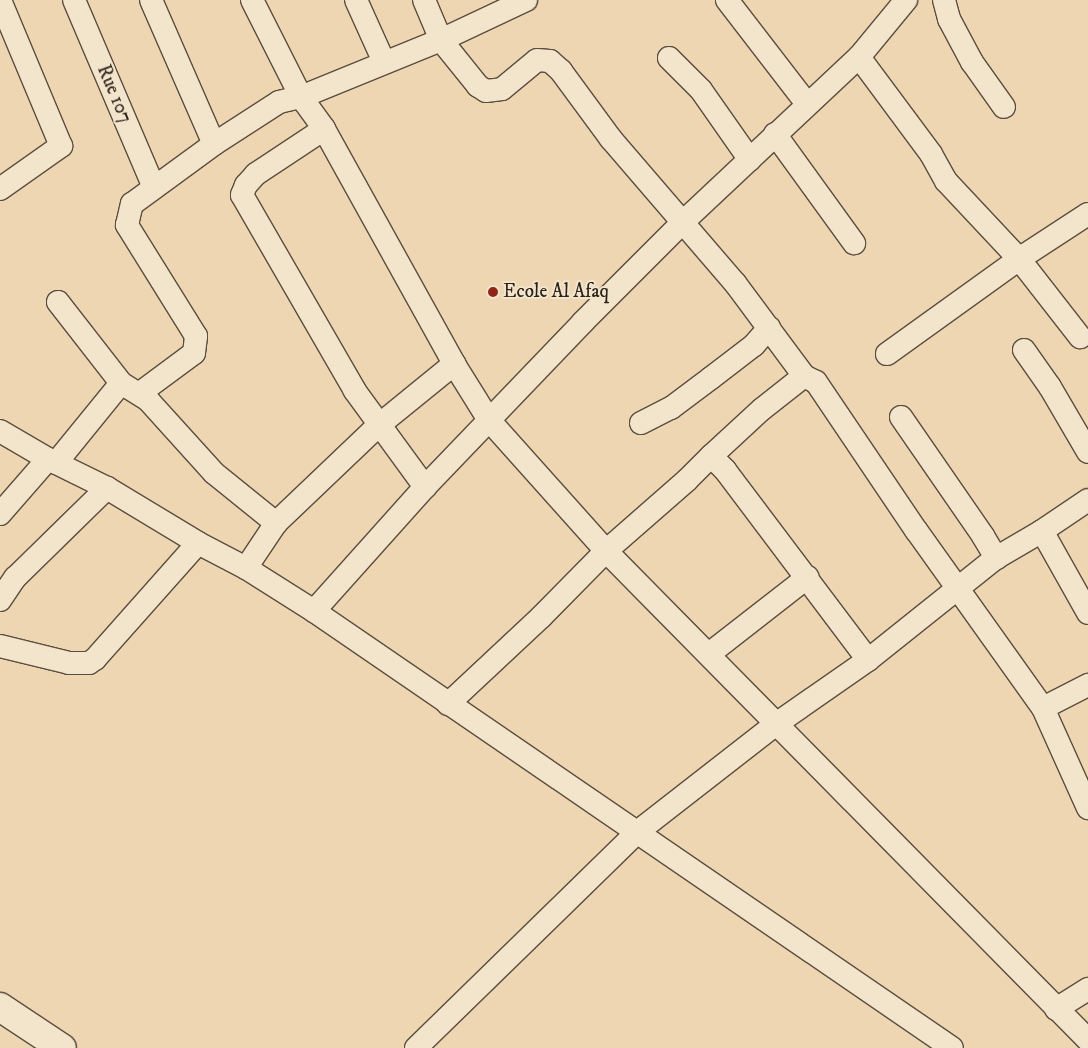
<!DOCTYPE html>
<style>
body{margin:0}
#map{position:relative;width:1088px;height:1048px;overflow:hidden;background:#edd6b1;font-family:"IM FELL DW Pica",serif}
div>[style]{position:absolute}
[style*='--x']{left:calc(var(--x)*1px);top:calc(var(--y)*1px);width:calc(var(--w)*1px);rotate:calc(var(--a)*1deg)}
.roads{filter:drop-shadow(1px 0 #5b4e3f) drop-shadow(-1px 0 #5b4e3f) drop-shadow(0 1px #5b4e3f) drop-shadow(0 -1px #5b4e3f)}
.minor>*{height:22px;margin:-11px;padding:0 11px;transform-origin:11px;border-radius:11px;background:#f3e4cc}
.tertiary>*{height:28px;margin:-14px;padding:0 14px;transform-origin:14px;border-radius:14px;background:#f3e4cc}
.dots>*{width:14px;height:14px;translate:-50% -50%;box-sizing:border-box;border:2px solid #f3e4cc;border-radius:50%}
span{translate:-50% -50%;white-space:nowrap;text-align:center;line-height:1.15;-webkit-text-stroke:4px #f3e4cc;paint-order:stroke}
.street-label{font-size:19px;color:#2a2119}
.poi-label{font-size:19px;color:#2a2119}
.left{translate:0 -50%;text-align:left}
</style>
<div id="map">
<div class="roads">
<div class="minor">
<div style="--x:74;--y:0;--w:204;--a:66.9"></div>
<div style="--x:151;--y:0;--w:157;--a:66.4"></div>
<div style="--x:252;--y:0;--w:109;--a:63.2"></div>
<div style="--x:301;--y:97;--w:39;--a:54"></div>
<div style="--x:324;--y:129;--w:269;--a:61"></div>
<div style="--x:454;--y:364;--w:66;--a:58"></div>
<div style="--x:489;--y:420;--w:176;--a:48.2"></div>
<div style="--x:606;--y:551;--w:687;--a:45.41"></div>
<div style="--x:356;--y:0;--w:68;--a:65.7"></div>
<div style="--x:424;--y:0;--w:43;--a:67"></div>
<div style="--x:441;--y:40;--w:94;--a:-25.2"></div>
<div style="--x:727;--y:0;--w:131;--a:52.4"></div>
<div style="--x:944;--y:0;--w:20;--a:75"></div>
<div style="--x:949;--y:19;--w:49;--a:61.9"></div>
<div style="--x:972;--y:62;--w:55;--a:54.6"></div>
<div style="--x:859;--y:57;--w:121;--a:53.4"></div>
<div style="--x:931;--y:154;--w:31;--a:61"></div>
<div style="--x:946;--y:181;--w:108;--a:46.9"></div>
<div style="--x:1020;--y:260;--w:98;--a:52.1"></div>
<div style="--x:669;--y:58;--w:45;--a:45"></div>
<div style="--x:701;--y:90;--w:85;--a:55"></div>
<div style="--x:324;--y:129;--w:82;--a:146.5"></div>
<div style="--x:256;--y:174;--w:15;--a:132"></div>
<div style="--x:246;--y:185;--w:11;--a:112"></div>
<div style="--x:242;--y:195;--w:226;--a:60"></div>
<div style="--x:355;--y:391;--w:119;--a:53.9"></div>
<div style="--x:775;--y:134;--w:135;--a:54.1"></div>
<div style="--x:0;--y:189;--w:75;--a:-35.2"></div>
<div style="--x:61;--y:146;--w:158;--a:-112.7"></div>
<div style="--x:58;--y:302;--w:103;--a:52.1"></div>
<div style="--x:121;--y:383;--w:32;--a:32"></div>
<div style="--x:148;--y:400;--w:98;--a:47.9"></div>
<div style="--x:214;--y:473;--w:80;--a:38.9"></div>
<div style="--x:1024;--y:350;--w:45;--a:54.9"></div>
<div style="--x:1050;--y:387;--w:75;--a:59.7"></div>
<div style="--x:887;--y:354;--w:170;--a:-35.7"></div>
<div style="--x:1025;--y:255;--w:75;--a:-33.1"></div>
<div style="--x:804;--y:376;--w:53;--a:141.8"></div>
<div style="--x:762;--y:409;--w:69;--a:137.3"></div>
<div style="--x:711;--y:456;--w:20;--a:45"></div>
<div style="--x:725;--y:470;--w:238;--a:53"></div>
<div style="--x:140;--y:393;--w:67;--a:-36.5"></div>
<div style="--x:194;--y:353;--w:17;--a:-83"></div>
<div style="--x:196;--y:336;--w:131;--a:-121.9"></div>
<div style="--x:127;--y:225;--w:22;--a:-77"></div>
<div style="--x:132;--y:204;--w:102;--a:-36.2"></div>
<div style="--x:214;--y:144;--w:77;--a:-32.9"></div>
<div style="--x:279;--y:102;--w:23;--a:-13"></div>
<div style="--x:301;--y:97;--w:151;--a:-22.2"></div>
<div style="--x:441;--y:40;--w:59;--a:51.2"></div>
<div style="--x:478;--y:86;--w:9;--a:32"></div>
<div style="--x:486;--y:91;--w:16;--a:-7"></div>
<div style="--x:502;--y:89;--w:45;--a:-39.6"></div>
<div style="--x:537;--y:60;--w:13;--a:4"></div>
<div style="--x:550;--y:61;--w:15;--a:42"></div>
<div style="--x:561;--y:71;--w:84;--a:53.7"></div>
<div style="--x:611;--y:139;--w:190;--a:49.3"></div>
<div style="--x:735;--y:283;--w:116;--a:53.4"></div>
<div style="--x:804;--y:376;--w:13;--a:27"></div>
<div style="--x:816;--y:382;--w:179;--a:56"></div>
<div style="--x:916;--y:530;--w:219;--a:54.5"></div>
<div style="--x:1043;--y:708;--w:110;--a:65.8"></div>
<div style="--x:901;--y:417;--w:145;--a:55.4"></div>
<div style="--x:983;--y:536;--w:26;--a:59"></div>
<div style="--x:641;--y:423;--w:34;--a:-27"></div>
<div style="--x:671;--y:408;--w:50;--a:-36.9"></div>
<div style="--x:711;--y:378;--w:54;--a:-37.5"></div>
<div style="--x:754;--y:345;--w:23;--a:-49"></div>
<div style="--x:0;--y:431;--w:56;--a:30.3"></div>
<div style="--x:48;--y:459;--w:66;--a:26.2"></div>
<div style="--x:107;--y:488;--w:106;--a:31.1"></div>
<div style="--x:198;--y:543;--w:54;--a:27.5"></div>
<div style="--x:246;--y:568;--w:80;--a:32.3"></div>
<div style="--x:314;--y:611;--w:773;--a:34.41"></div>
<div style="--x:56;--y:463;--w:103;--a:-50.9"></div>
<div style="--x:0;--y:514;--w:73;--a:-48.9"></div>
<div style="--x:1042;--y:531;--w:94;--a:60.7"></div>
<div style="--x:246;--y:568;--w:54;--a:-56.3"></div>
<div style="--x:276;--y:523;--w:142;--a:-43.6"></div>
<div style="--x:379;--y:425;--w:97;--a:-39.1"></div>
<div style="--x:0;--y:600;--w:27;--a:-56"></div>
<div style="--x:15;--y:578;--w:129;--a:-44.4"></div>
<div style="--x:314;--y:611;--w:166;--a:-48.2"></div>
<div style="--x:425;--y:487;--w:228;--a:-46.2"></div>
<div style="--x:583;--y:322;--w:141;--a:-45"></div>
<div style="--x:683;--y:222;--w:241;--a:-43.2"></div>
<div style="--x:859;--y:57;--w:74;--a:-50.5"></div>
<div style="--x:0;--y:646;--w:71;--a:13.8"></div>
<div style="--x:69;--y:663;--w:20;--a:0"></div>
<div style="--x:89;--y:663;--w:7;--a:-34"></div>
<div style="--x:95;--y:659;--w:155;--a:-48.4"></div>
<div style="--x:709;--y:654;--w:125;--a:-37.9"></div>
<div style="--x:448;--y:704;--w:127;--a:-43.1"></div>
<div style="--x:541;--y:617;--w:93;--a:-45.4"></div>
<div style="--x:606;--y:551;--w:108;--a:-41.2"></div>
<div style="--x:687;--y:480;--w:34;--a:-45"></div>
<div style="--x:1043;--y:708;--w:51;--a:-27.1"></div>
<div style="--x:1056;--y:1009;--w:38;--a:-32"></div>
<div style="--x:416;--y:1048;--w:308;--a:-44.3"></div>
<div style="--x:636;--y:833;--w:177;--a:-37.9"></div>
<div style="--x:776;--y:724;--w:112;--a:-34.8"></div>
<div style="--x:868;--y:660;--w:164;--a:-38.6"></div>
<div style="--x:996;--y:558;--w:53;--a:-30.4"></div>
<div style="--x:1042;--y:531;--w:55;--a:-34"></div>
</div>
<div class="tertiary">
<div style="--x:0;--y:1007;--w:74;--a:33.5"></div>
</div>
</div>
<div class="dots">
<div style="left:493px;top:292px;background:#8f2418"></div>
</div>
<div class="street-label">
<span style="left:114px;top:94px;rotate:67deg">Rue 107</span>
</div>
<div class="poi-label">
<span class="left" style="left:503px;top:292px">Ecole Al Afaq</span>
</div>
</div>
